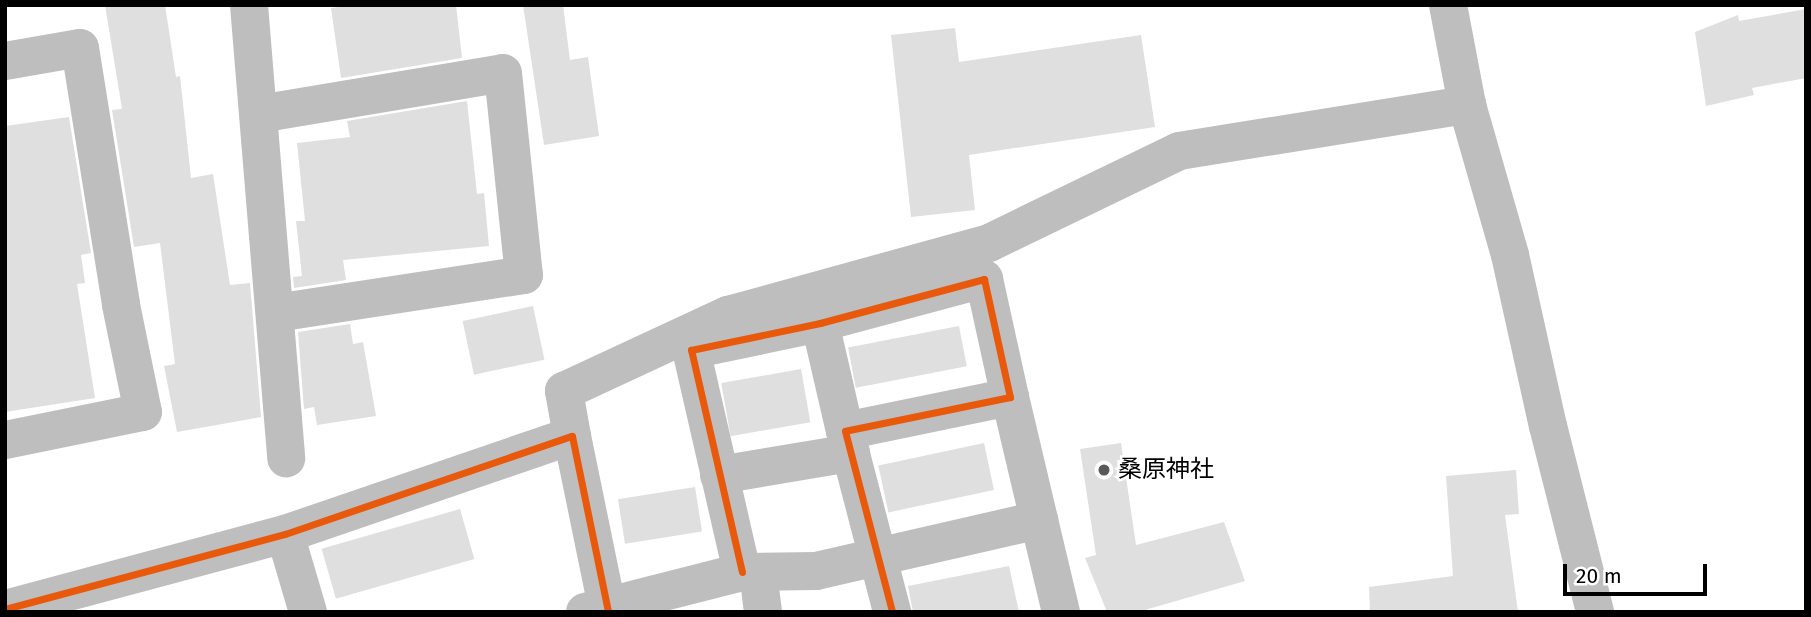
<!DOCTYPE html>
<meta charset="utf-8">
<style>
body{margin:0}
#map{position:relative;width:1811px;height:617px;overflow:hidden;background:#fff;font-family:"Fira Sans","Noto Sans JP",sans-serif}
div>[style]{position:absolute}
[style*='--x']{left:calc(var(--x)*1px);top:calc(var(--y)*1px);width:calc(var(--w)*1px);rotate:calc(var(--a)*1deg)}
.building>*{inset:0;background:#dfdfdf;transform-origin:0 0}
.minor>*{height:38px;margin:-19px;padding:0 19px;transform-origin:19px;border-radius:19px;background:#bebebe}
.cycleway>*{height:7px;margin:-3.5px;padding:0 3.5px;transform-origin:3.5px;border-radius:3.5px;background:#e8590c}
.dots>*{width:19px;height:19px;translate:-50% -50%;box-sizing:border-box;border:4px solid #fff;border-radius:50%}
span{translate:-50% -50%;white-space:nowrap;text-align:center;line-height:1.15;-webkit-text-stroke:5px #fff;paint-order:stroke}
.poi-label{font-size:24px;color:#000}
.left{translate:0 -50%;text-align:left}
.frame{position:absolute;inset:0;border:7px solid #000;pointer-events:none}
.scale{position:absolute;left:1563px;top:564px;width:144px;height:32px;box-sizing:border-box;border:4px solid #000;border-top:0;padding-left:9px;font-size:21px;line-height:24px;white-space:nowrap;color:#000;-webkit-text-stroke:5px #fff;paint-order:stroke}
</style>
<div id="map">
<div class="building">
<div style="clip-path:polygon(105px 5px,165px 5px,176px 77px,180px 76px,191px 178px,213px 174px,230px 285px,250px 283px,261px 417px,177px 432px,164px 366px,175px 364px,160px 243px,134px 247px,112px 110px,122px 109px)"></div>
<div style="clip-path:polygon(353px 5px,456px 5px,462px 58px,341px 78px,331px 8px)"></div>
<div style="clip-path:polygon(523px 5px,563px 5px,570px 60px,588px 57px,599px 136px,544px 145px)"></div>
<div style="clip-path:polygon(1806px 9px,1806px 78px,1752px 88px,1754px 95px,1706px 106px,1695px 32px,1738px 15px,1739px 21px)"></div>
<div style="clip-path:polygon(955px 28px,959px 62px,1141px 35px,1155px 127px,969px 155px,975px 210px,911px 217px,891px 35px)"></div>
<div style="clip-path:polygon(467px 101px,477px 194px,484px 193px,489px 246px,343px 260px,346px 280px,294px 288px,293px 277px,302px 276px,296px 221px,305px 221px,297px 143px,350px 137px,347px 121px)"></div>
<div style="clip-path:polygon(69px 117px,91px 253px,81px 255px,85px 283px,77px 284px,95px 398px,5px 412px,5px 126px)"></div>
<div style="left:533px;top:306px;width:55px;height:72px;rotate:78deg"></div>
<div style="clip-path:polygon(350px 324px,353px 344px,363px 342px,376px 416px,317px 425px,314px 407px,304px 409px,298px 332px)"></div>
<div style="left:959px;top:326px;width:41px;height:113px;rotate:79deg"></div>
<div style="left:801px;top:369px;width:54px;height:81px;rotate:80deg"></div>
<div style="left:984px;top:443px;width:48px;height:108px;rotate:78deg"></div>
<div style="clip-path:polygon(1121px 443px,1136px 545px,1224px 522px,1245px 581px,1138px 612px,1107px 612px,1085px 558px,1096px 555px,1080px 449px)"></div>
<div style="clip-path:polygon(1516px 470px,1519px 514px,1505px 515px,1518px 612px,1370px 612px,1369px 587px,1453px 576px,1446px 476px)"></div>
<div style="left:695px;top:487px;width:45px;height:78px;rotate:81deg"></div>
<div style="left:460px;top:509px;width:52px;height:144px;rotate:74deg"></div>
<div style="clip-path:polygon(1009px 566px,1019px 612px,913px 612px,908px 586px)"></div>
</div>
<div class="minor">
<div style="--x:249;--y:5;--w:455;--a:85.3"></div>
<div style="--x:1448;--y:5;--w:102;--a:79.2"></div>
<div style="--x:1467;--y:105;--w:156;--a:74"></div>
<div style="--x:1510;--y:255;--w:175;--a:77.5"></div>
<div style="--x:1548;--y:426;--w:192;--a:75.8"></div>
<div style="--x:5;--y:61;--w:76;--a:-9.8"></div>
<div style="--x:80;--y:48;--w:260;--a:80.9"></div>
<div style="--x:121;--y:305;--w:109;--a:78.4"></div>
<div style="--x:143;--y:412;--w:141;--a:168.5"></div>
<div style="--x:259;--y:114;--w:247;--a:-9.5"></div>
<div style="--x:503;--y:73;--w:203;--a:84.1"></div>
<div style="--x:524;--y:275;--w:252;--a:171.3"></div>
<div style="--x:820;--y:323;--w:111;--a:77"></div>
<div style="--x:1010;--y:397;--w:126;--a:76.7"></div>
<div style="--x:572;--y:436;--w:46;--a:-100.1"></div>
<div style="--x:564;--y:391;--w:181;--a:-24.9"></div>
<div style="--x:728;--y:315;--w:271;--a:-15.4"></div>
<div style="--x:989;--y:243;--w:211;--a:-25.8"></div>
<div style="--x:1179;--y:151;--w:292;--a:-9.1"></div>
<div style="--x:719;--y:475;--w:134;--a:-9.5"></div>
<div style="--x:285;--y:534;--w:81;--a:73.6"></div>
<div style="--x:742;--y:572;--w:228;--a:-102.9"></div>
<div style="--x:691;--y:350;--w:132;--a:-11.8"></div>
<div style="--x:820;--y:323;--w:170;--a:-15"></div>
<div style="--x:984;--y:279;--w:121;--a:77.6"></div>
<div style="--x:1010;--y:397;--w:168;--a:168.4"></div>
<div style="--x:845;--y:431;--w:187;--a:75.4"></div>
<div style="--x:758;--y:572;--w:40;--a:82.9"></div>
<div style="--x:5;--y:609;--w:290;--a:-15"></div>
<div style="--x:285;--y:534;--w:303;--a:-18.9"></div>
<div style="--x:572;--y:436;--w:180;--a:78.4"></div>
<div style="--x:585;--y:612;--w:162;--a:-14.3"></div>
<div style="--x:742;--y:572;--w:74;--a:-0.8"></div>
<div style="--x:816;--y:571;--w:229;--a:-12.9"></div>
<div style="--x:1039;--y:520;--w:95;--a:76.6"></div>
</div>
<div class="cycleway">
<div style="--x:742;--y:572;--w:228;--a:-102.9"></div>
<div style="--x:691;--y:350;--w:132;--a:-11.8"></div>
<div style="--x:820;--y:323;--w:170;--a:-15"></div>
<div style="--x:984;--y:279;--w:121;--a:77.6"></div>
<div style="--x:1010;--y:397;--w:168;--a:168.4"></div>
<div style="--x:845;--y:431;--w:187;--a:75.4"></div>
<div style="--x:5;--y:609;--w:290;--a:-15"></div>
<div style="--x:285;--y:534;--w:303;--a:-18.9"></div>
<div style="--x:572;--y:436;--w:180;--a:78.4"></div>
</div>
<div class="dots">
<div style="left:1104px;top:470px;background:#595959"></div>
</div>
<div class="poi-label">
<span class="left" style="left:1118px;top:470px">桑原神社</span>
</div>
<div class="frame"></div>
<div class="scale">20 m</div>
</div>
